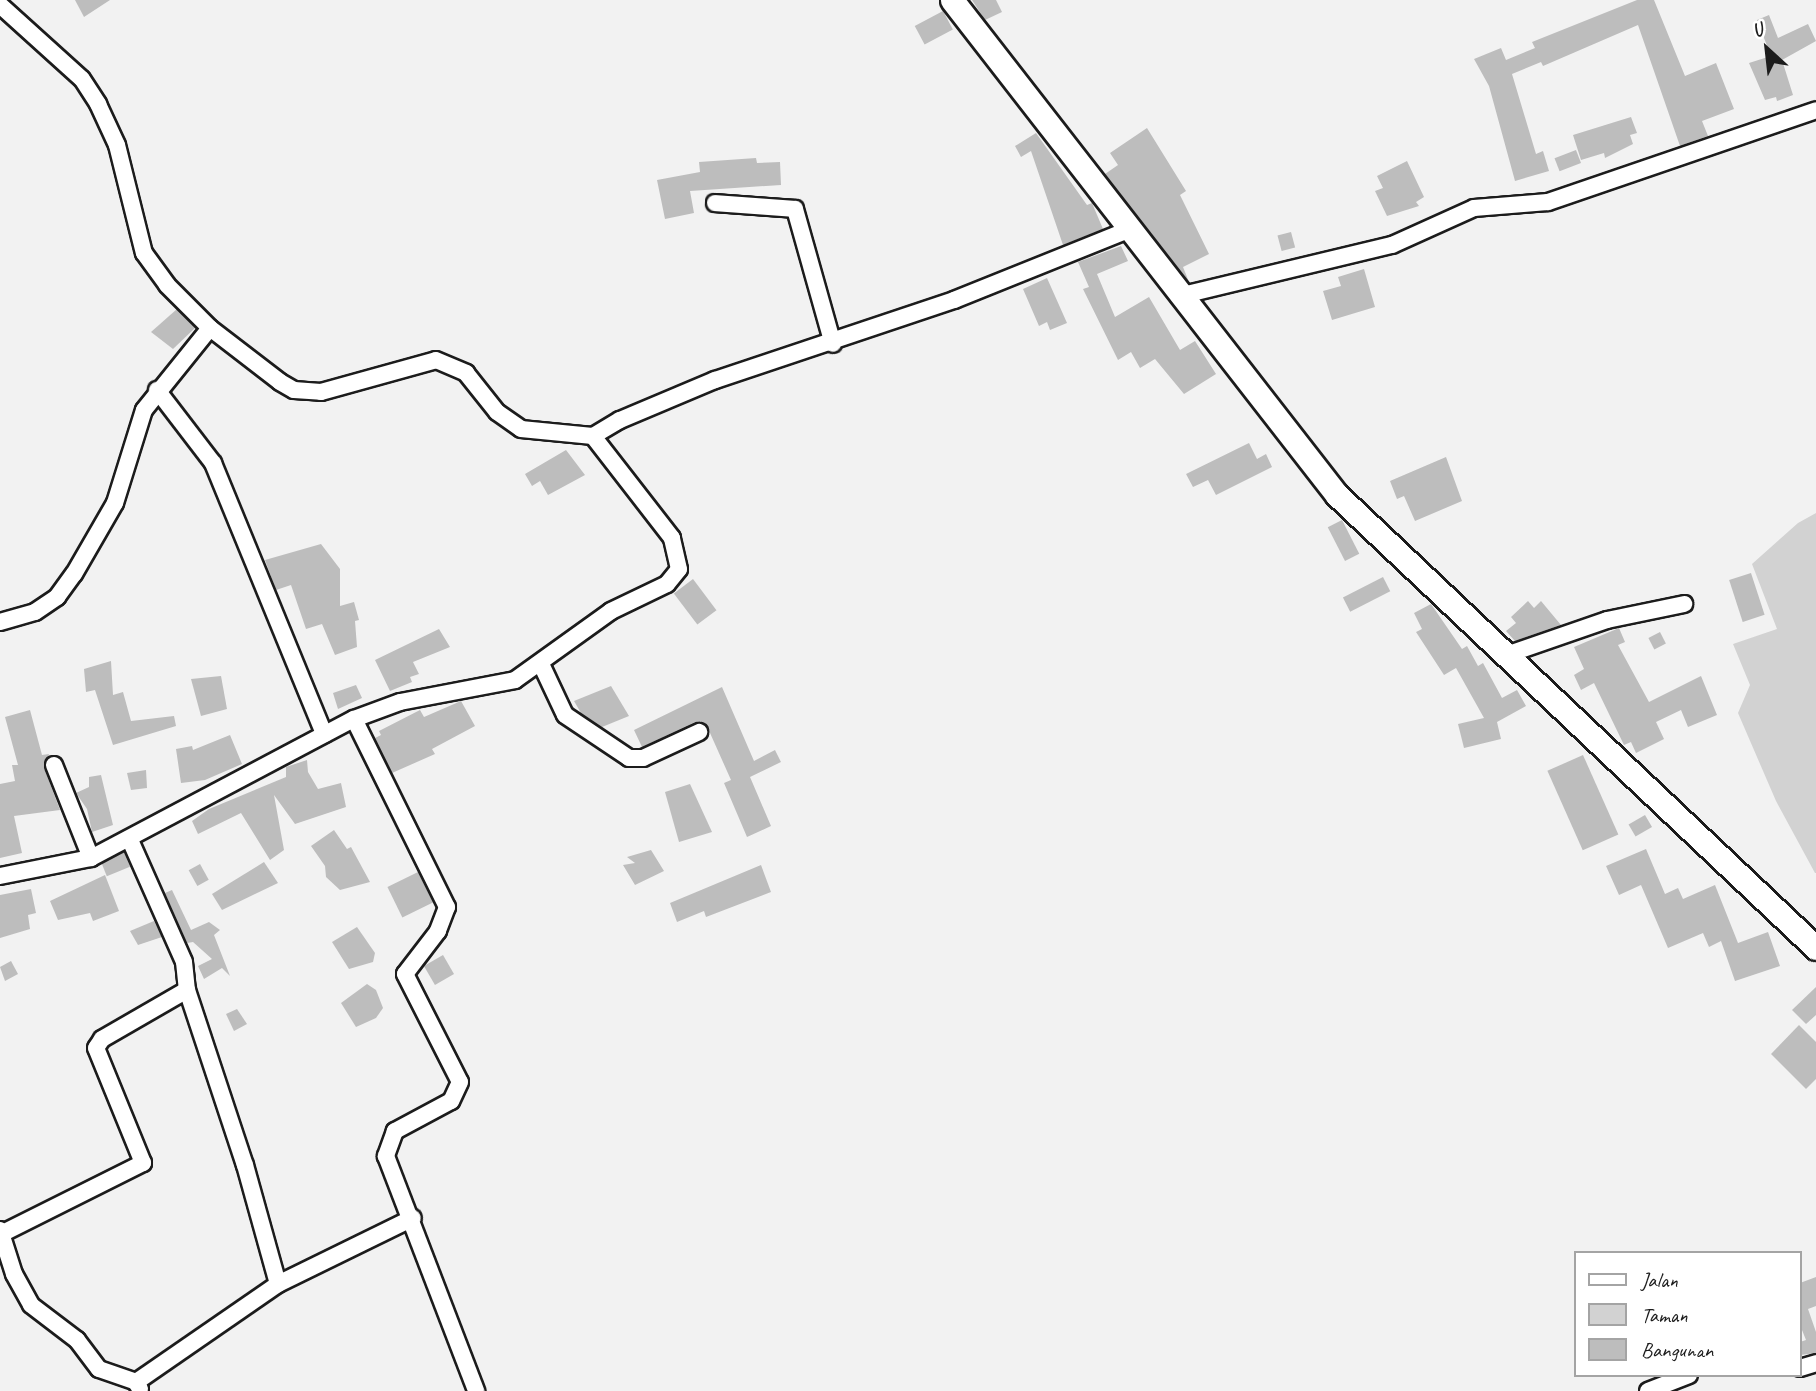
<!DOCTYPE html>
<style>
body{margin:0}
#map{position:relative;width:1816px;height:1391px;overflow:hidden;background:#f2f2f2;font-family:Caveat,sans-serif}
div>[style]{position:absolute}
[style*='--x']{left:calc(var(--x)*1px);top:calc(var(--y)*1px);width:calc(var(--w)*1px);rotate:calc(var(--a)*1deg)}
.green>*{inset:0;background:#d2d2d2}
.building>*{inset:0;background:#bdbdbd;transform-origin:0 0}
.roads{filter:drop-shadow(2px 0 #1c1c1c) drop-shadow(-2px 0 #1c1c1c) drop-shadow(0 2px #1c1c1c) drop-shadow(0 -2px #1c1c1c)}
.minor>*{height:16px;margin:-8px;padding:0 8px;transform-origin:8px;border-radius:8px;background:#fff}
.secondary>*{height:23px;margin:-11.5px;padding:0 11.5px;transform-origin:11.5px;border-radius:11.5px;background:#fff}
span{translate:-50% -50%;white-space:nowrap;text-align:center;line-height:1.15;-webkit-text-stroke:5px #fff;paint-order:stroke}
.legend{position:absolute;left:1574px;top:1251px;width:228px;height:126px;box-sizing:border-box;background:#fff;border:2px solid #a4a4a4;margin:0;padding:9px 12px;list-style:none;font-size:21px;color:#1c1c1c}
.legend li{display:flex;align-items:center;gap:14px;height:35px}
.legend b{width:35px;border:2px solid #a4a4a4}
.north{position:absolute;left:1732px;top:14px;width:70px;height:70px;-webkit-text-stroke:5px #fff;paint-order:stroke;rotate:333deg;font-size:19px;font-weight:700;line-height:28px;text-align:center;color:#1c1c1c}
.north::after{content:'';display:block;margin:auto;width:24px;height:32px;background:#1c1c1c;clip-path:polygon(50% 0,100% 100%,50% 72%,0 100%)}
</style>
<div id="map">
<div class="green">
<div style="clip-path:polygon(1816px 513px,1816px 873px,1815px 873px,1776px 801px,1738px 713px,1750px 685px,1733px 644px,1777px 629px,1752px 564px,1798px 523px)"></div>
</div>
<div class="building">
<div style="clip-path:polygon(75px 0,110px 0,84px 17px)"></div>
<div style="clip-path:polygon(972px 0,996px 0,1002px 12px,985px 20px)"></div>
<div style="clip-path:polygon(1637px 0,1654px 0,1685px 76px,1716px 63px,1734px 109px,1702px 121px,1708px 136px,1680px 146px,1638px 25px,1543px 66px,1541px 62px,1512px 74px,1536px 154px,1543px 151px,1549px 171px,1515px 181px,1489px 86px,1474px 59px,1501px 48px,1506px 60px,1535px 48px,1532px 42px)"></div>
<div style="left:943px;top:11px;width:21px;height:32px;rotate:62deg"></div>
<div style="clip-path:polygon(1769px 15px,1778px 38px,1808px 24px,1816px 41px,1782px 60px,1793px 95px,1777px 101px,1776px 97px,1765px 100px,1749px 63px,1771px 56px,1757px 20px)"></div>
<div style="clip-path:polygon(1631px 117px,1637px 133px,1630px 135px,1633px 144px,1605px 158px,1604px 153px,1581px 160px,1573px 135px)"></div>
<div style="clip-path:polygon(1147px 128px,1186px 191px,1180px 195px,1209px 254px,1183px 267px,1189px 282px,1105px 174px,1118px 165px,1110px 153px)"></div>
<div style="clip-path:polygon(1036px 133px,1087px 205px,1092px 203px,1103px 229px,1063px 245px,1031px 151px,1021px 157px,1015px 146px)"></div>
<div style="left:1576px;top:150px;width:14px;height:23px;rotate:69deg"></div>
<div style="clip-path:polygon(756px 158px,757px 163px,780px 162px,781px 185px,690px 191px,694px 213px,665px 219px,657px 180px,700px 172px,699px 162px)"></div>
<div style="clip-path:polygon(1407px 161px,1424px 197px,1416px 202px,1419px 206px,1387px 216px,1375px 191px,1383px 188px,1377px 176px)"></div>
<div style="left:1291px;top:232px;width:16px;height:14px;rotate:75deg"></div>
<div style="clip-path:polygon(1121px 246px,1128px 261px,1097px 274px,1115px 317px,1149px 297px,1180px 350px,1195px 341px,1216px 374px,1184px 394px,1155px 359px,1140px 368px,1131px 352px,1118px 360px,1083px 289px,1089px 287px,1078px 262px)"></div>
<div style="clip-path:polygon(1364px 269px,1375px 307px,1332px 320px,1323px 291px,1341px 286px,1338px 277px)"></div>
<div style="clip-path:polygon(1047px 278px,1067px 323px,1050px 330px,1047px 322px,1039px 326px,1023px 289px)"></div>
<div style="clip-path:polygon(177px 309px,195px 328px,173px 349px,151px 332px)"></div>
<div style="clip-path:polygon(1249px 443px,1257px 459px,1266px 454px,1272px 467px,1216px 495px,1208px 480px,1193px 487px,1186px 474px)"></div>
<div style="clip-path:polygon(566px 450px,585px 475px,548px 495px,540px 481px,532px 486px,525px 474px)"></div>
<div style="clip-path:polygon(1446px 457px,1462px 501px,1415px 521px,1404px 496px,1397px 499px,1390px 481px)"></div>
<div style="left:1342px;top:520px;width:38px;height:16px;rotate:63deg"></div>
<div style="clip-path:polygon(321px 544px,340px 569px,340px 606px,354px 602px,359px 620px,355px 621px,357px 647px,335px 655px,322px 624px,306px 629px,291px 585px,276px 590px,265px 560px)"></div>
<div style="left:1751px;top:573px;width:44px;height:23px;rotate:72deg"></div>
<div style="left:1383px;top:577px;width:16px;height:45px;rotate:63deg"></div>
<div style="left:693px;top:579px;width:39px;height:24px;rotate:53deg"></div>
<div style="clip-path:polygon(1528px 601px,1534px 608px,1541px 601px,1561px 625px,1515px 641px,1506px 631px,1516px 623px,1511px 617px)"></div>
<div style="clip-path:polygon(1431px 604px,1462px 649px,1467px 646px,1478px 666px,1483px 663px,1502px 698px,1517px 690px,1526px 706px,1497px 722px,1501px 739px,1464px 748px,1458px 724px,1484px 718px,1456px 668px,1444px 675px,1416px 632px,1422px 629px,1414px 613px)"></div>
<div style="clip-path:polygon(1619px 628px,1625px 642px,1618px 645px,1649px 702px,1701px 676px,1717px 715px,1688px 727px,1681px 710px,1656px 722px,1664px 739px,1636px 753px,1631px 742px,1624px 745px,1594px 683px,1581px 690px,1574px 675px,1584px 669px,1574px 647px)"></div>
<div style="clip-path:polygon(439px 629px,450px 647px,413px 662px,419px 674px,410px 677px,412px 682px,390px 691px,375px 660px)"></div>
<div style="left:1660px;top:632px;width:13px;height:13px;rotate:63deg"></div>
<div style="clip-path:polygon(111px 661px,113px 695px,123px 692px,131px 721px,174px 716px,176px 726px,113px 745px,95px 690px,86px 692px,84px 669px)"></div>
<div style="clip-path:polygon(221px 676px,227px 709px,201px 716px,191px 679px)"></div>
<div style="clip-path:polygon(356px 685px,362px 698px,338px 709px,333px 693px)"></div>
<div style="clip-path:polygon(611px 686px,629px 716px,602px 727px,581px 713px,574px 701px)"></div>
<div style="clip-path:polygon(722px 687px,754px 761px,775px 750px,781px 762px,750px 777px,771px 826px,747px 837px,724px 783px,731px 780px,706px 724px,695px 722px,642px 747px,634px 730px)"></div>
<div style="clip-path:polygon(461px 701px,475px 726px,432px 749px,435px 754px,392px 773px,375px 738px,381px 735px,379px 731px,420px 710px,424px 717px)"></div>
<div style="clip-path:polygon(30px 710px,42px 755px,49px 754px,44px 768px,60px 810px,14px 816px,22px 853px,0 858px,0 784px,15px 781px,12px 765px,18px 765px,5px 717px)"></div>
<div style="clip-path:polygon(230px 735px,242px 764px,205px 780px,181px 783px,176px 749px,192px 746px,193px 750px)"></div>
<div style="left:1583px;top:755px;width:87px;height:39px;rotate:66deg"></div>
<div style="clip-path:polygon(307px 760px,308px 772px,318px 789px,341px 783px,346px 807px,295px 824px,274px 795px,284px 850px,270px 860px,241px 813px,198px 834px,192px 821px,209px 809px,286px 777px,286px 767px)"></div>
<div style="clip-path:polygon(146px 770px,147px 788px,131px 790px,127px 773px)"></div>
<div style="clip-path:polygon(101px 775px,113px 825px,92px 832px,87px 809px,76px 793px,89px 787px,89px 777px)"></div>
<div style="clip-path:polygon(690px 784px,712px 832px,679px 842px,665px 792px)"></div>
<div style="left:1645px;top:815px;width:14px;height:19px;rotate:60deg"></div>
<div style="clip-path:polygon(334px 830px,347px 849px,351px 847px,370px 882px,340px 890px,326px 877px,325px 866px,311px 846px)"></div>
<div style="clip-path:polygon(1646px 849px,1665px 894px,1678px 888px,1683px 899px,1715px 885px,1738px 943px,1768px 932px,1780px 966px,1735px 981px,1721px 941px,1709px 947px,1703px 933px,1668px 948px,1641px 885px,1619px 895px,1606px 866px)"></div>
<div style="clip-path:polygon(651px 850px,664px 871px,635px 885px,623px 865px,635px 863px,627px 857px)"></div>
<div style="left:124px;top:852px;width:16px;height:25px;rotate:68deg"></div>
<div style="clip-path:polygon(264px 862px,278px 883px,222px 910px,212px 894px)"></div>
<div style="left:200px;top:864px;width:18px;height:13px;rotate:61deg"></div>
<div style="clip-path:polygon(761px 865px,771px 892px,706px 917px,704px 911px,677px 922px,670px 903px)"></div>
<div style="left:418px;top:872px;width:34px;height:34px;rotate:64deg"></div>
<div style="clip-path:polygon(105px 875px,119px 911px,93px 921px,90px 913px,58px 920px,50px 901px)"></div>
<div style="clip-path:polygon(31px 889px,36px 913px,28px 915px,30px 929px,0 938px,0 895px)"></div>
<div style="clip-path:polygon(172px 890px,191px 930px,209px 922px,220px 930px,214px 935px,230px 976px,222px 968px,204px 979px,198px 966px,212px 959px,193px 942px,187px 943px,165px 893px)"></div>
<div style="clip-path:polygon(154px 921px,162px 937px,138px 945px,130px 931px)"></div>
<div style="clip-path:polygon(357px 927px,375px 953px,373px 962px,349px 969px,332px 942px)"></div>
<div style="left:443px;top:955px;width:22px;height:22px;rotate:60deg"></div>
<div style="clip-path:polygon(11px 961px,18px 974px,5px 981px,0 967px)"></div>
<div style="clip-path:polygon(367px 984px,376px 990px,383px 1008px,376px 1018px,356px 1027px,341px 1003px)"></div>
<div style="clip-path:polygon(1816px 987px,1816px 1015px,1806px 1024px,1792px 1010px)"></div>
<div style="clip-path:polygon(237px 1009px,247px 1024px,234px 1031px,226px 1014px)"></div>
<div style="clip-path:polygon(1799px 1025px,1816px 1042px,1816px 1079px,1806px 1089px,1771px 1054px)"></div>
<div style="clip-path:polygon(1816px 1277px,1816px 1306px,1808px 1309px,1816px 1332px,1816px 1353px,1800px 1355px,1800px 1342px,1806px 1340px,1800px 1325px,1800px 1283px)"></div>
</div>
<div class="roads">
<div class="minor">
<div style="--x:0;--y:5;--w:110;--a:42.1"></div>
<div style="--x:82;--y:79;--w:30;--a:57"></div>
<div style="--x:98;--y:104;--w:45;--a:65.1"></div>
<div style="--x:117;--y:145;--w:111;--a:76"></div>
<div style="--x:144;--y:253;--w:39;--a:54"></div>
<div style="--x:167;--y:285;--w:61;--a:45"></div>
<div style="--x:210;--y:328;--w:88;--a:37.6"></div>
<div style="--x:280;--y:382;--w:16;--a:30"></div>
<div style="--x:294;--y:390;--w:27;--a:4"></div>
<div style="--x:321;--y:392;--w:119;--a:-15.5"></div>
<div style="--x:436;--y:360;--w:33;--a:23"></div>
<div style="--x:466;--y:373;--w:50;--a:51.5"></div>
<div style="--x:497;--y:412;--w:29;--a:35"></div>
<div style="--x:521;--y:429;--w:72;--a:5.6"></div>
<div style="--x:715;--y:203;--w:80;--a:4.3"></div>
<div style="--x:795;--y:209;--w:140;--a:74.3"></div>
<div style="--x:1179;--y:296;--w:219;--a:-13.5"></div>
<div style="--x:1392;--y:245;--w:90;--a:-24.3"></div>
<div style="--x:1474;--y:208;--w:74;--a:-4.6"></div>
<div style="--x:1548;--y:202;--w:283;--a:-18.9"></div>
<div style="--x:157;--y:390;--w:92;--a:52.5"></div>
<div style="--x:213;--y:463;--w:293;--a:67.7"></div>
<div style="--x:0;--y:622;--w:36;--a:-16"></div>
<div style="--x:35;--y:612;--w:27;--a:-34"></div>
<div style="--x:57;--y:597;--w:29;--a:-54"></div>
<div style="--x:74;--y:574;--w:82;--a:-60"></div>
<div style="--x:115;--y:503;--w:97;--a:-72.7"></div>
<div style="--x:144;--y:410;--w:105;--a:-51.2"></div>
<div style="--x:1506;--y:655;--w:107;--a:-19.1"></div>
<div style="--x:1607;--y:620;--w:79;--a:-11.7"></div>
<div style="--x:541;--y:664;--w:56;--a:64.8"></div>
<div style="--x:565;--y:715;--w:77;--a:33.9"></div>
<div style="--x:629;--y:758;--w:14;--a:0"></div>
<div style="--x:643;--y:758;--w:62;--a:-24.9"></div>
<div style="--x:354;--y:719;--w:210;--a:63.7"></div>
<div style="--x:447;--y:907;--w:26;--a:111"></div>
<div style="--x:438;--y:931;--w:54;--a:127.5"></div>
<div style="--x:405;--y:974;--w:121;--a:63"></div>
<div style="--x:460;--y:1082;--w:21;--a:115"></div>
<div style="--x:451;--y:1101;--w:64;--a:151.8"></div>
<div style="--x:395;--y:1131;--w:27;--a:110"></div>
<div style="--x:386;--y:1156;--w:252;--a:69"></div>
<div style="--x:54;--y:765;--w:100;--a:68.3"></div>
<div style="--x:130;--y:840;--w:133;--a:66.1"></div>
<div style="--x:184;--y:962;--w:28;--a:84"></div>
<div style="--x:187;--y:990;--w:184;--a:71.7"></div>
<div style="--x:245;--y:1165;--w:123;--a:74.5"></div>
<div style="--x:0;--y:876;--w:93;--a:-11.2"></div>
<div style="--x:91;--y:858;--w:297;--a:-27.9"></div>
<div style="--x:354;--y:719;--w:49;--a:-20.3"></div>
<div style="--x:400;--y:702;--w:117;--a:-10.8"></div>
<div style="--x:515;--y:680;--w:118;--a:-35.7"></div>
<div style="--x:611;--y:611;--w:62;--a:-25.7"></div>
<div style="--x:667;--y:584;--w:19;--a:-51"></div>
<div style="--x:679;--y:569;--w:32;--a:-103"></div>
<div style="--x:672;--y:538;--w:129;--a:-127.8"></div>
<div style="--x:593;--y:436;--w:31;--a:-31"></div>
<div style="--x:620;--y:420;--w:103;--a:-22.8"></div>
<div style="--x:715;--y:380;--w:252;--a:-18.5"></div>
<div style="--x:954;--y:300;--w:193;--a:-21.9"></div>
<div style="--x:0;--y:1230;--w:46;--a:72.3"></div>
<div style="--x:14;--y:1274;--w:35;--a:61"></div>
<div style="--x:31;--y:1305;--w:58;--a:37.3"></div>
<div style="--x:77;--y:1340;--w:36;--a:53"></div>
<div style="--x:99;--y:1369;--w:39;--a:19"></div>
<div style="--x:136;--y:1382;--w:8;--a:60"></div>
<div style="--x:1;--y:1234;--w:159;--a:-26.6"></div>
<div style="--x:143;--y:1163;--w:124;--a:-112.2"></div>
<div style="--x:96;--y:1048;--w:11;--a:-56"></div>
<div style="--x:102;--y:1039;--w:98;--a:-30"></div>
<div style="--x:1800;--y:1368;--w:17;--a:-17"></div>
<div style="--x:136;--y:1382;--w:173;--a:-34.6"></div>
<div style="--x:278;--y:1284;--w:150;--a:-26.1"></div>
<div style="--x:1648;--y:1391;--w:44;--a:-21.3"></div>
</div>
<div class="secondary">
<div style="--x:952;--y:0;--w:627;--a:52.13"></div>
<div style="--x:1337;--y:495;--w:659;--a:43.4"></div>
</div>
</div>
<ul class="legend">
<li><b style="height:9px;background:#fff"></b>Jalan</li>
<li><b style="height:19px;background:#d2d2d2"></b>Taman</li>
<li><b style="height:19px;background:#bdbdbd"></b>Bangunan</li>
</ul>
<div class="north">U</div>
</div>
